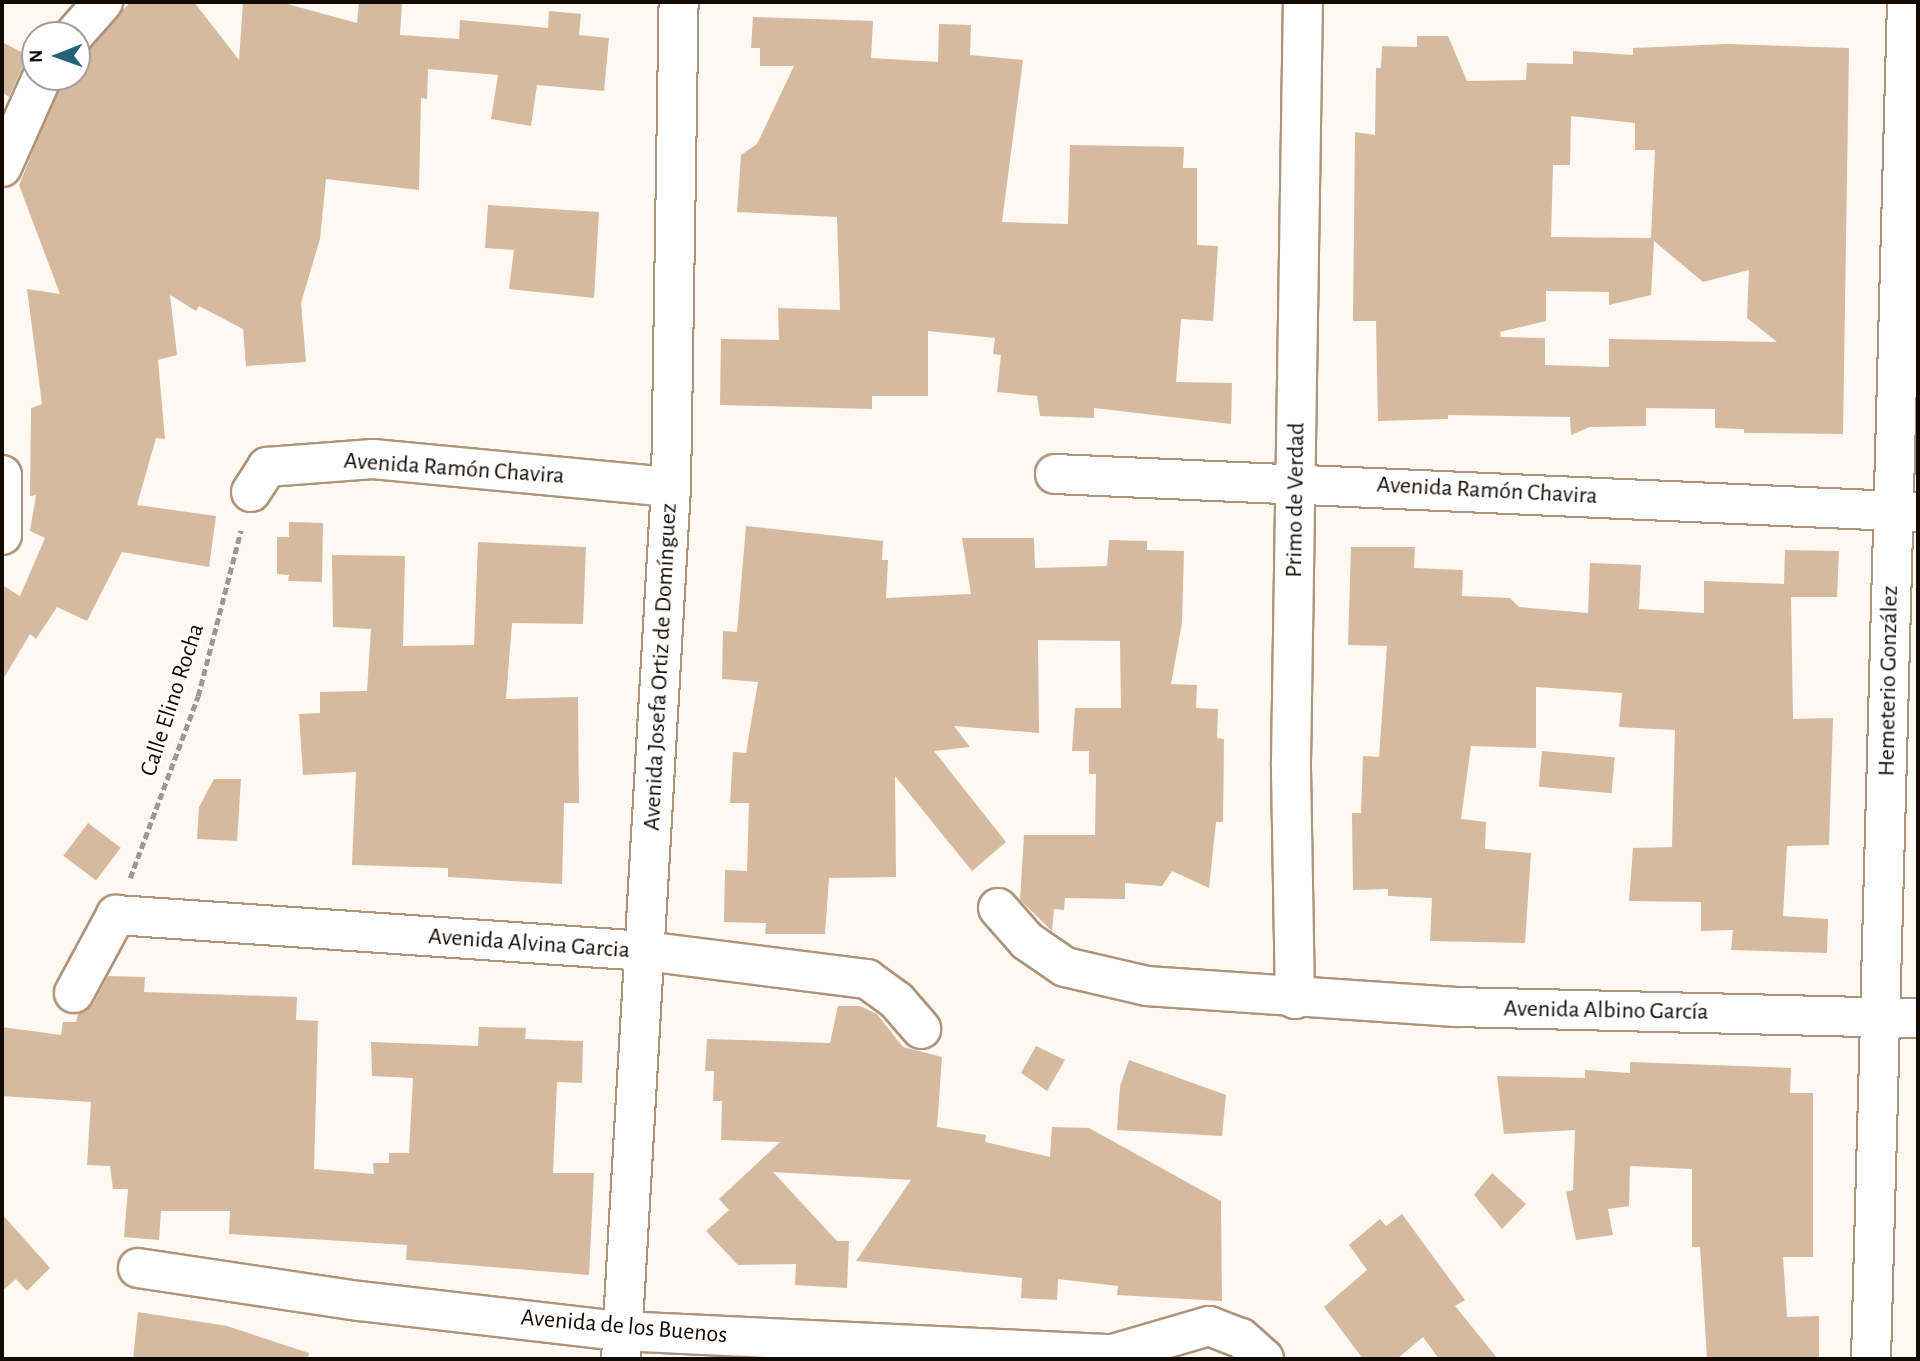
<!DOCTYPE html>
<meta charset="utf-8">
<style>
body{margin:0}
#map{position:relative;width:1920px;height:1361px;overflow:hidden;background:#fdf8f2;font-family:"Alegreya Sans",sans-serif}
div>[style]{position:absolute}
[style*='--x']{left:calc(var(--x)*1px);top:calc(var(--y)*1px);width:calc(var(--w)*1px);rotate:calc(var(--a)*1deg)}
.building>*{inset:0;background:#d5baa0;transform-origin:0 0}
.path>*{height:4.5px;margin-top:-2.25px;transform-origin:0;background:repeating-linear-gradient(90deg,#9f9892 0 7px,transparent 0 10.5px)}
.roads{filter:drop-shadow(2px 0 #ae947b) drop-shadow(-2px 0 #ae947b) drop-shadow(0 2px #ae947b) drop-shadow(0 -2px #ae947b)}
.minor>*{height:38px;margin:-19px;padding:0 19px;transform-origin:19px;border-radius:19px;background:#fff}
span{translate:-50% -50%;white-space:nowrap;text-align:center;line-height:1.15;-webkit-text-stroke:5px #fff;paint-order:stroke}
.street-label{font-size:24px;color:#130a03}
.frame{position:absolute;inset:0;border:4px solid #130a03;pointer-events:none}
.north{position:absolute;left:21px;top:21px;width:70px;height:70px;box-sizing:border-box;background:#fff;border:2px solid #a19d9a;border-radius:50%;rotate:269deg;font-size:19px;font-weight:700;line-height:28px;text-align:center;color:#130a03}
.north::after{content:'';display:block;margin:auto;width:24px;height:32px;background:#226477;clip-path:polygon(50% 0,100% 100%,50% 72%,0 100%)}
</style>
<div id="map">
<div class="building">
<div style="clip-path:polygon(130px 2px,194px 2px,239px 60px,243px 2px,280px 2px,357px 23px,359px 2px,402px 2px,400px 35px,459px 39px,460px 20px,548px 28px,549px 11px,581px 14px,579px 35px,609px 38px,604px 91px,537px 85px,531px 126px,491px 119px,498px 75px,428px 69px,427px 99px,421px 98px,419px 190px,326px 179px,320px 239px,301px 303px,306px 362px,246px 366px,243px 329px,199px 306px,196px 311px,170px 295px,177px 355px,158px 360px,165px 439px,156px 438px,137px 505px,216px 516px,209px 567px,122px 552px,87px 621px,57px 607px,36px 639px,30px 634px,2px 681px,2px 585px,20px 596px,45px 538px,30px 531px,36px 495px,30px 496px,31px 408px,42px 404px,27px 289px,60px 294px,19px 185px,63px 77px,77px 77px,77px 56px,90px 49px)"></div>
<div style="clip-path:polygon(753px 17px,873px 21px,871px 58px,938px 62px,939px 24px,971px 25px,970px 55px,1023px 60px,1002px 222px,1068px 224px,1070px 145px,1184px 147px,1183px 168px,1197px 168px,1197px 245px,1218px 246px,1213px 321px,1181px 319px,1176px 382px,1232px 383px,1231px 424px,1094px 408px,1094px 418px,1040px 416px,1037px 396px,997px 392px,1001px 355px,993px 354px,995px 338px,928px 331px,928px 396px,872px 396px,872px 409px,720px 405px,721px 339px,779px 340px,778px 308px,840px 310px,837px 217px,737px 212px,741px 155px,757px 144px,794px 66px,760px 66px,760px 48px,751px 48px)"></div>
<div style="clip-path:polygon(evenodd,1417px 36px,1448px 36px,1467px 81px,1526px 80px,1527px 63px,1573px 64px,1573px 51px,1633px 55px,1633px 48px,1728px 44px,1849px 48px,1843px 434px,1744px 433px,1744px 429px,1715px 428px,1715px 409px,1646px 408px,1646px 426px,1590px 427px,1571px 435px,1570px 417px,1448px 415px,1448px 419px,1378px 421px,1376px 321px,1353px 321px,1355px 132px,1375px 135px,1376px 68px,1381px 68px,1382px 46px,1417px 47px,1417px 36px,1571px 116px,1635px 123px,1635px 150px,1655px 150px,1651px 238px,1551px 237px,1553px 165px,1570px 165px,1571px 116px,1417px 36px,1654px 241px,1703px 282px,1749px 270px,1747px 318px,1777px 342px,1609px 339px,1609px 367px,1545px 365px,1545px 338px,1501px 337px,1500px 332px,1546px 321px,1546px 291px,1609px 292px,1609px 305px,1651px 295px,1654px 241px)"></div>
<div style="clip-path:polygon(2px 42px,33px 58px,22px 68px,9px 97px,2px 92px)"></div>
<div style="clip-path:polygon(488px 205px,599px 212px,594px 298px,509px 289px,514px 250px,485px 248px)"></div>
<div style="clip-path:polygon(289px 522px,323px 523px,322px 582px,288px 581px,289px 575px,277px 574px,277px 537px,289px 537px)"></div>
<div style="clip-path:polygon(746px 526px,883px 541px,882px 560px,888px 560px,886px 598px,971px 594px,962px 538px,1034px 538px,1035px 568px,1107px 566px,1109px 540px,1147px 541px,1147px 550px,1184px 551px,1182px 623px,1171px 684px,1197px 685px,1196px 708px,1218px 709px,1217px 738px,1224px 739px,1223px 822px,1216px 822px,1209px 888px,1172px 871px,1162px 886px,1125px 883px,1125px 899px,1065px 898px,1064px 910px,1054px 909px,1052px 931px,1020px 900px,1024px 835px,1095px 835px,1096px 774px,1089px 774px,1089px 751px,1072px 751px,1075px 708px,1121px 708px,1120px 641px,1038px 640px,1039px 733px,954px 726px,970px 747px,934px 751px,1006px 842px,972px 871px,895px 776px,896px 877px,829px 878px,825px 934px,765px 934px,766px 923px,724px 922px,725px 870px,747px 871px,749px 803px,730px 803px,733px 752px,746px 753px,758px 682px,722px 679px,723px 631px,737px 632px)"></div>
<div style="clip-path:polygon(478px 542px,586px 547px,583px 624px,512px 623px,506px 699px,578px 697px,579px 803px,564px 803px,562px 884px,448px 877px,448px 868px,352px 865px,356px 772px,303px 775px,299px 714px,320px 713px,320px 692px,367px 691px,371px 629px,333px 627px,332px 555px,405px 556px,403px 646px,474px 645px)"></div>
<div style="clip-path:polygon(1351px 547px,1415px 547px,1414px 568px,1463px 570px,1462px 596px,1510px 598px,1519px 607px,1588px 613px,1590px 563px,1641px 565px,1639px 609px,1704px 613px,1704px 581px,1784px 584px,1785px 550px,1839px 551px,1837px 597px,1791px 597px,1793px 719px,1833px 718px,1829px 845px,1787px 846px,1783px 916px,1828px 919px,1827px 953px,1731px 950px,1733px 930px,1701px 931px,1701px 902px,1629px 901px,1633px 848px,1672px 847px,1675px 730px,1619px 727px,1622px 693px,1536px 687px,1536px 748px,1471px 746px,1461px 819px,1486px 822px,1485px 849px,1531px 853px,1525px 943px,1430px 941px,1432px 898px,1388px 896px,1388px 889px,1353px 890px,1352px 813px,1361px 813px,1363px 756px,1379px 757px,1387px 646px,1348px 645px)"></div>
<div style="left:1542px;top:751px;width:73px;height:36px;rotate:5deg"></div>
<div style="clip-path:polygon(214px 779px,241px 779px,237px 841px,197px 839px,199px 807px)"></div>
<div style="left:88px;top:823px;width:41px;height:41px;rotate:37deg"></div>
<div style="clip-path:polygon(108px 976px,145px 977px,144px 992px,297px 997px,296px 1020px,318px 1021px,314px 1169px,374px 1174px,373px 1163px,389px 1163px,389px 1153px,409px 1153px,413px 1078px,372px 1076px,371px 1042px,478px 1046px,479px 1027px,526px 1028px,525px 1039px,583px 1041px,582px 1083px,557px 1082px,553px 1173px,594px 1173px,589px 1275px,406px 1260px,407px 1245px,229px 1234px,230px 1211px,161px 1211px,159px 1240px,124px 1237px,128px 1189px,113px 1189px,110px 1166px,87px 1165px,91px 1102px,2px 1096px,2px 1027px,61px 1035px,63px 1022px,76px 1022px,78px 1014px,93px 1004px)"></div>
<div style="clip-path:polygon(838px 1006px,860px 1006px,877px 1014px,903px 1047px,942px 1057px,937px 1127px,986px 1135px,985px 1142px,1050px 1157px,1052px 1127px,1089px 1128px,1221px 1201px,1222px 1301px,1117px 1295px,1118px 1286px,1058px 1279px,1057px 1300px,1021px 1298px,1022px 1278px,856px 1261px,911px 1180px,773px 1172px,837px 1241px,849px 1241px,847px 1288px,795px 1285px,796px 1264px,738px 1265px,706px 1231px,729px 1210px,719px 1199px,780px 1142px,721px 1140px,722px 1101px,713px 1101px,714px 1071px,705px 1071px,707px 1039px,830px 1043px)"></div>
<div style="clip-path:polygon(1036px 1046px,1065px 1060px,1047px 1091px,1021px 1073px)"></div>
<div style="clip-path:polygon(1129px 1060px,1226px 1095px,1222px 1136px,1117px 1130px,1120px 1086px)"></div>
<div style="clip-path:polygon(1630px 1062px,1791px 1068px,1790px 1093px,1813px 1093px,1813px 1257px,1783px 1257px,1787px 1317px,1819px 1316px,1819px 1359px,1707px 1359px,1700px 1247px,1692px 1247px,1692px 1169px,1630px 1166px,1629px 1206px,1608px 1209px,1613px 1235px,1576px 1240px,1566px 1192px,1573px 1190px,1575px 1130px,1504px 1134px,1497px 1076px,1585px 1078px,1585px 1070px,1630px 1073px)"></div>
<div style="clip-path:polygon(1492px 1173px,1526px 1204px,1502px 1229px,1474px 1195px)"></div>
<div style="clip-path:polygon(2px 1214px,50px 1268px,27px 1291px,16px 1279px,2px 1291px)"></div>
<div style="clip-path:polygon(1402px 1214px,1465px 1300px,1455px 1306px,1498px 1359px,1439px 1359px,1423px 1337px,1397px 1359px,1363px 1359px,1324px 1307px,1367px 1270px,1349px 1245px,1380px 1219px,1386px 1226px)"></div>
<div style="clip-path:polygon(138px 1312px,227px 1326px,309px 1353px,308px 1359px,133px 1359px)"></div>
</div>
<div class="path">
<div style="--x:130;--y:878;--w:194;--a:-69.5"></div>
<div style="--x:198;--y:696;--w:171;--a:-75.5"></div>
</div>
<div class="roads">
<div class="minor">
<div style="--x:74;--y:35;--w:44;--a:-48.7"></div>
<div style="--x:2;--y:167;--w:98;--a:-66"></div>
<div style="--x:1055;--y:474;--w:864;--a:2.52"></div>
<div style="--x:2;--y:475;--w:60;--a:90"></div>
<div style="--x:251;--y:492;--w:30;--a:-57"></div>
<div style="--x:267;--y:467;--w:106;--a:-4.3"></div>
<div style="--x:373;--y:459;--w:299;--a:5.4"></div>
<div style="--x:998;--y:908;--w:44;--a:48.7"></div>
<div style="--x:1027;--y:941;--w:46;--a:34.4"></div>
<div style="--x:1065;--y:967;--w:84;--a:13"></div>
<div style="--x:1147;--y:986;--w:309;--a:3.9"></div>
<div style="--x:1455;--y:1007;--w:463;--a:1.4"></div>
<div style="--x:74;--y:993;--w:89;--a:-61.7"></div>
<div style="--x:116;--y:915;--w:530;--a:3.89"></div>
<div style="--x:645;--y:951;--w:224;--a:7.2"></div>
<div style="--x:867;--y:979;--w:37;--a:36"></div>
<div style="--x:897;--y:1001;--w:37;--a:49"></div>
<div style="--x:1295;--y:999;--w:237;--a:-91"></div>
<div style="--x:1291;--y:762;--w:760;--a:-89.1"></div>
<div style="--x:138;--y:1268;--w:224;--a:8.5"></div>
<div style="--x:360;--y:1301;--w:262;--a:6.6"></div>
<div style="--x:620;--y:1331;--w:494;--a:2.7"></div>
<div style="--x:1113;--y:1354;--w:100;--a:-16.3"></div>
<div style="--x:1209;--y:1326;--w:34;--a:21"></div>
<div style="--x:1241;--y:1338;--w:31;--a:42"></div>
<div style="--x:621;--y:1359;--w:873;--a:-86.72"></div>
<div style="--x:671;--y:487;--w:485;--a:-89.1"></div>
<div style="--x:1871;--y:1359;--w:1357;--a:-88.48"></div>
</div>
</div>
<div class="street-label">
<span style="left:454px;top:469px;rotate:4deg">Avenida Ramón Chavira</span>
<span style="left:1487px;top:491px;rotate:3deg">Avenida Ramón Chavira</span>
<span style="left:1296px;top:500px;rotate:-89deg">Primo de Verdad</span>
<span style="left:661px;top:667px;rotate:-87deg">Avenida Josefa Ortiz de Domínguez</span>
<span style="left:1889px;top:681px;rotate:-89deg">Hemeterio González</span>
<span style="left:173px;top:700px;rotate:-72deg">Calle Elino Rocha</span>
<span style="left:529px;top:944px;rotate:4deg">Avenida Alvina Garcia</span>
<span style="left:1606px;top:1011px;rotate:1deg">Avenida Albino García</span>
<span style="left:624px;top:1327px;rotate:5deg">Avenida de los Buenos</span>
</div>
<div class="frame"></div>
<div class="north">N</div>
</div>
